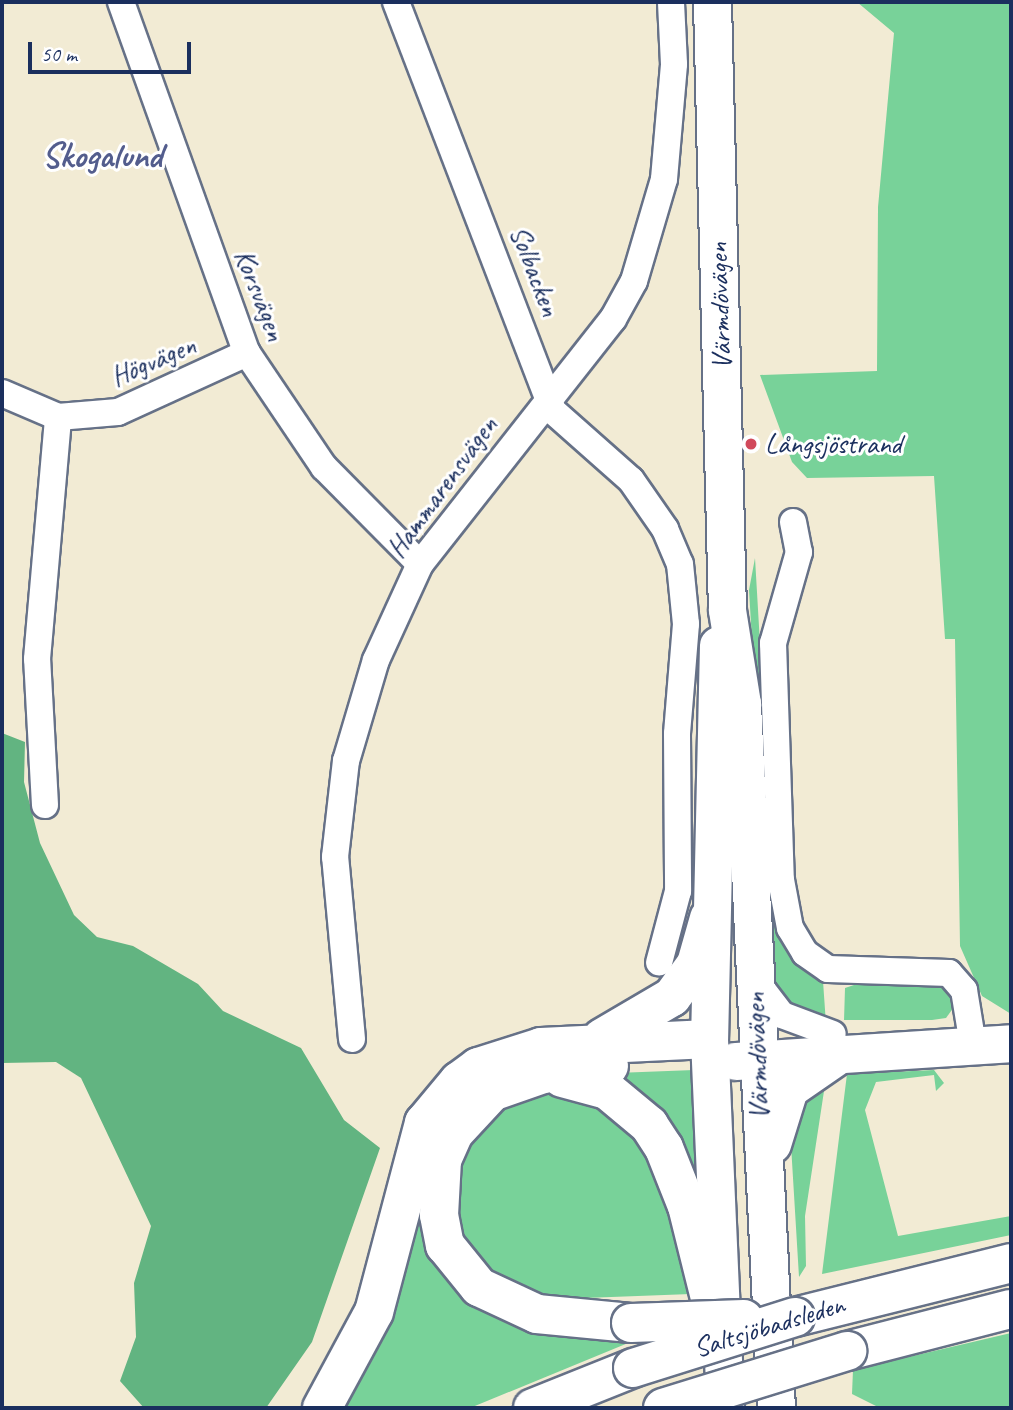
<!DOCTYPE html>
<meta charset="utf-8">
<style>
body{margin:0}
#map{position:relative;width:1013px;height:1410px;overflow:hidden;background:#f2ebd4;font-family:Caveat,sans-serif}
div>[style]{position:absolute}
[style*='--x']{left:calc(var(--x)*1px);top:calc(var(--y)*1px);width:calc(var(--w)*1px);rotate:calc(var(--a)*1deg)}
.green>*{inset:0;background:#78d299}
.forest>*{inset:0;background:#62b481}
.roads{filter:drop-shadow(2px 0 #667187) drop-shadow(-2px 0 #667187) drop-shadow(0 2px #667187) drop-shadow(0 -2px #667187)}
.street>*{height:26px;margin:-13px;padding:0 13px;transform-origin:13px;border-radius:13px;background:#fff}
.secondary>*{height:37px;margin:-18.5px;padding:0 18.5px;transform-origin:18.5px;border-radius:18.5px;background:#fff}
.highway>*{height:38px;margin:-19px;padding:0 19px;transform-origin:19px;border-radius:19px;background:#fff}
.bridges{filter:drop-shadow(2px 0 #667187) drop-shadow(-2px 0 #667187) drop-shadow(0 2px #667187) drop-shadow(0 -2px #667187)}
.highway-bridge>*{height:38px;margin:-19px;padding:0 19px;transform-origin:19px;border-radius:19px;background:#fff}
.dots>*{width:19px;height:19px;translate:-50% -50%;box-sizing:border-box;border:4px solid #fff;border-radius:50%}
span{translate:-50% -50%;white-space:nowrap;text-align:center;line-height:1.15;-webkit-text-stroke:6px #fff;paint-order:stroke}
.street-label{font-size:28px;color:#1b2f5e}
.poi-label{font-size:28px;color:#1b2f5e}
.left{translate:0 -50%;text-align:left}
.district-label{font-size:35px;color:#535d8d;font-weight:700}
.frame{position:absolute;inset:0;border:4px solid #1b2f5e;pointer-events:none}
.scale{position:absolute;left:28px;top:42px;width:163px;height:32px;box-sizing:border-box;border:4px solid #1b2f5e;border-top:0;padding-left:9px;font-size:21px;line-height:24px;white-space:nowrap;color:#1b2f5e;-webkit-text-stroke:5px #fff;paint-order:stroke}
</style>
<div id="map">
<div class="green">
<div style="clip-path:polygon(857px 2px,1011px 2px,1011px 1014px,982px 996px,960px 946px,955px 639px,945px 639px,934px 476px,807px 478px,792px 462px,760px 375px,877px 371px,878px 207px,894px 33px)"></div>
<div style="clip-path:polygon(755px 558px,775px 901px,823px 981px,826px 1024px,813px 1024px,773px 993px,749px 590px)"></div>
<div style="clip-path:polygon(875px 978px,953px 987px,954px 1007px,946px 1018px,932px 1020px,844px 1020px,845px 988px)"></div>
<div style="clip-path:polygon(694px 1070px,700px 1205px,590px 1074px)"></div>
<div style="clip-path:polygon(934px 1070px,944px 1083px,936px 1091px,934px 1075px,876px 1082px,865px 1110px,898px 1236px,1011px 1216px,1011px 1235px,822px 1274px,847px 1074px)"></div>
<div style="clip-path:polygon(826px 1078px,805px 1216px,806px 1266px,799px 1277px,791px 1145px,798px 1098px)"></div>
<div style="clip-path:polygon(575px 1088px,651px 1140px,691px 1294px,558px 1299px,497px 1277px,461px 1237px,458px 1179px,464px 1148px,495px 1110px,521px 1095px)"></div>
<div style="clip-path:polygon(419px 1174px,435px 1257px,633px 1341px,470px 1408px,341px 1408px,380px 1340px)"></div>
<div style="clip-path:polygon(1011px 1333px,1011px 1408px,880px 1408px,852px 1394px,853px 1370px)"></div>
</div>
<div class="forest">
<div style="clip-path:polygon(2px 733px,25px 742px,24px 782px,40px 843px,74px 915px,97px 937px,133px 946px,198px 984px,223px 1011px,301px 1048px,344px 1120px,380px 1148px,312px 1342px,266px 1408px,144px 1408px,120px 1381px,136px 1337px,134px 1283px,151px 1226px,81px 1078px,56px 1062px,2px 1063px)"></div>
</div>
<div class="roads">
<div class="street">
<div style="--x:121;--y:2;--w:373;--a:70.3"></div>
<div style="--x:247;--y:353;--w:138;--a:56"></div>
<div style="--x:324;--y:467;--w:136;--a:45.3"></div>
<div style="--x:396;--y:2;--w:438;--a:69"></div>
<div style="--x:553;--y:411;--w:104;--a:41.5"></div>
<div style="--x:631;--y:480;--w:60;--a:55.2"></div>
<div style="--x:665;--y:529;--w:38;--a:67"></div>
<div style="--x:680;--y:564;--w:60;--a:84.3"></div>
<div style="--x:686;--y:624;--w:110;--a:94.7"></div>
<div style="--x:677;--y:734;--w:157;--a:89.6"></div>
<div style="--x:678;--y:891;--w:74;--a:104.8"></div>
<div style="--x:2;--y:393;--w:61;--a:23.2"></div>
<div style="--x:58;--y:417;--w:60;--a:-4.8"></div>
<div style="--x:118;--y:412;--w:142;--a:-24.6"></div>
<div style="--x:793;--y:522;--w:31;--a:79"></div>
<div style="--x:799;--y:552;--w:95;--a:105.9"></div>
<div style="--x:773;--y:643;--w:237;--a:88.1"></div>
<div style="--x:781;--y:880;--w:49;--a:79.4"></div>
<div style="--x:790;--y:928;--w:29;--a:59"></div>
<div style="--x:805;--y:953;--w:28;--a:35"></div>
<div style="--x:828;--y:969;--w:121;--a:1.9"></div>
<div style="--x:949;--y:973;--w:23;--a:49"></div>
<div style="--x:964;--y:990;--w:56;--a:80.7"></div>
<div style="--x:45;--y:805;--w:146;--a:-93.1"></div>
<div style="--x:37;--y:659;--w:243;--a:-85"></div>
<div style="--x:755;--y:980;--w:44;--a:52.4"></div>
<div style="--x:782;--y:1015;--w:54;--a:20.4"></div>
<div style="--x:352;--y:1039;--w:183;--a:-95.3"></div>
<div style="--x:335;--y:857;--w:97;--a:-83.5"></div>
<div style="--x:346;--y:761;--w:105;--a:-73.5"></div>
<div style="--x:376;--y:660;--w:106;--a:-65.4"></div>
<div style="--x:420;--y:564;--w:312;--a:-51.8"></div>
<div style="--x:613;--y:319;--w:43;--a:-61.1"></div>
<div style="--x:634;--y:281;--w:106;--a:-73.6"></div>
<div style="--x:664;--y:179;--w:115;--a:-85"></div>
<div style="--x:674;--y:64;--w:62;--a:-92.8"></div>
</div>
<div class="secondary">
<div style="--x:712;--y:2;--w:608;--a:88.59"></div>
<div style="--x:727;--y:610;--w:95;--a:80.9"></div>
<div style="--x:742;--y:704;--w:705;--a:87.24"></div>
<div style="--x:718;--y:645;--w:394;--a:91.3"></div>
<div style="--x:709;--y:1039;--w:369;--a:87.5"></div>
<div style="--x:735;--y:1061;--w:277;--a:-3.7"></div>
<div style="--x:772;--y:1144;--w:58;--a:-72.8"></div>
<div style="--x:789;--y:1089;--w:55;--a:-34.6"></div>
</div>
<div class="highway">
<div style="--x:602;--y:1038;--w:81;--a:-30.4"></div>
<div style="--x:672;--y:997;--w:41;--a:-54"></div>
<div style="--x:696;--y:964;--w:48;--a:-74.2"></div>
<div style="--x:609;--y:1066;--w:66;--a:173.1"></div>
<div style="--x:543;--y:1074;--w:54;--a:160.6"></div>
<div style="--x:492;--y:1092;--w:56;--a:132.8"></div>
<div style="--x:454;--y:1133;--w:30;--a:114"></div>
<div style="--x:442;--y:1160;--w:55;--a:93.1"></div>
<div style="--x:439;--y:1215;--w:31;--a:79"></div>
<div style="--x:445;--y:1245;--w:54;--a:51"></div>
<div style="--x:479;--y:1287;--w:64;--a:25"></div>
<div style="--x:537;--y:1314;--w:94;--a:5.5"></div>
<div style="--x:562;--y:1078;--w:47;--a:14.9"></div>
<div style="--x:607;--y:1090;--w:55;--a:39.8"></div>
<div style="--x:649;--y:1125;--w:27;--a:57"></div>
<div style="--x:664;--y:1148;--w:62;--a:68.4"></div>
<div style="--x:687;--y:1206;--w:132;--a:76"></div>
<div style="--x:795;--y:1317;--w:223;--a:-14"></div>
<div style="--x:847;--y:1351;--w:169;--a:-14.4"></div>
<div style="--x:322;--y:1408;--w:109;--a:-61.6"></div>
<div style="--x:374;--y:1312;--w:196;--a:-75.2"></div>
<div style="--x:424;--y:1123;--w:55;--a:-50.2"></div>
<div style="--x:459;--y:1081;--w:24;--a:-36"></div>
<div style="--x:478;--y:1067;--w:66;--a:-17.6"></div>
<div style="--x:541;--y:1047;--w:168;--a:-2.7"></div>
<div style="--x:533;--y:1408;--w:108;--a:-21.8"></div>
</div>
</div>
<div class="bridges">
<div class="highway-bridge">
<div style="--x:631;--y:1323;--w:113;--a:-2"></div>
<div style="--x:633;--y:1368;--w:170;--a:-17.5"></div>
<div style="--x:663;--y:1408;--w:193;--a:-17.2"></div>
</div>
</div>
<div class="dots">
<div style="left:751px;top:444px;background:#d1495b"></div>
</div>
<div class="street-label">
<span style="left:535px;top:271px;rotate:69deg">Solbacken</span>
<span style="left:260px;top:295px;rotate:69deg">Korsvägen</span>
<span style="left:720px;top:306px;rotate:-92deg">Värmdövägen</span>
<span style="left:153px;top:361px;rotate:-23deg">Högvägen</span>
<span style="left:442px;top:487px;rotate:-54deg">Hammarensvägen</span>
<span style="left:757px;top:1056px;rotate:-92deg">Värmdövägen</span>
<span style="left:769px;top:1326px;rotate:-17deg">Saltsjöbadsleden</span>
</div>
<div class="poi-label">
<span class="left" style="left:765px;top:444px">Långsjöstrand</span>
</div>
<div class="district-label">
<span style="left:102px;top:156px">Skogalund</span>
</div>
<div class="frame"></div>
<div class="scale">50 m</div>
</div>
